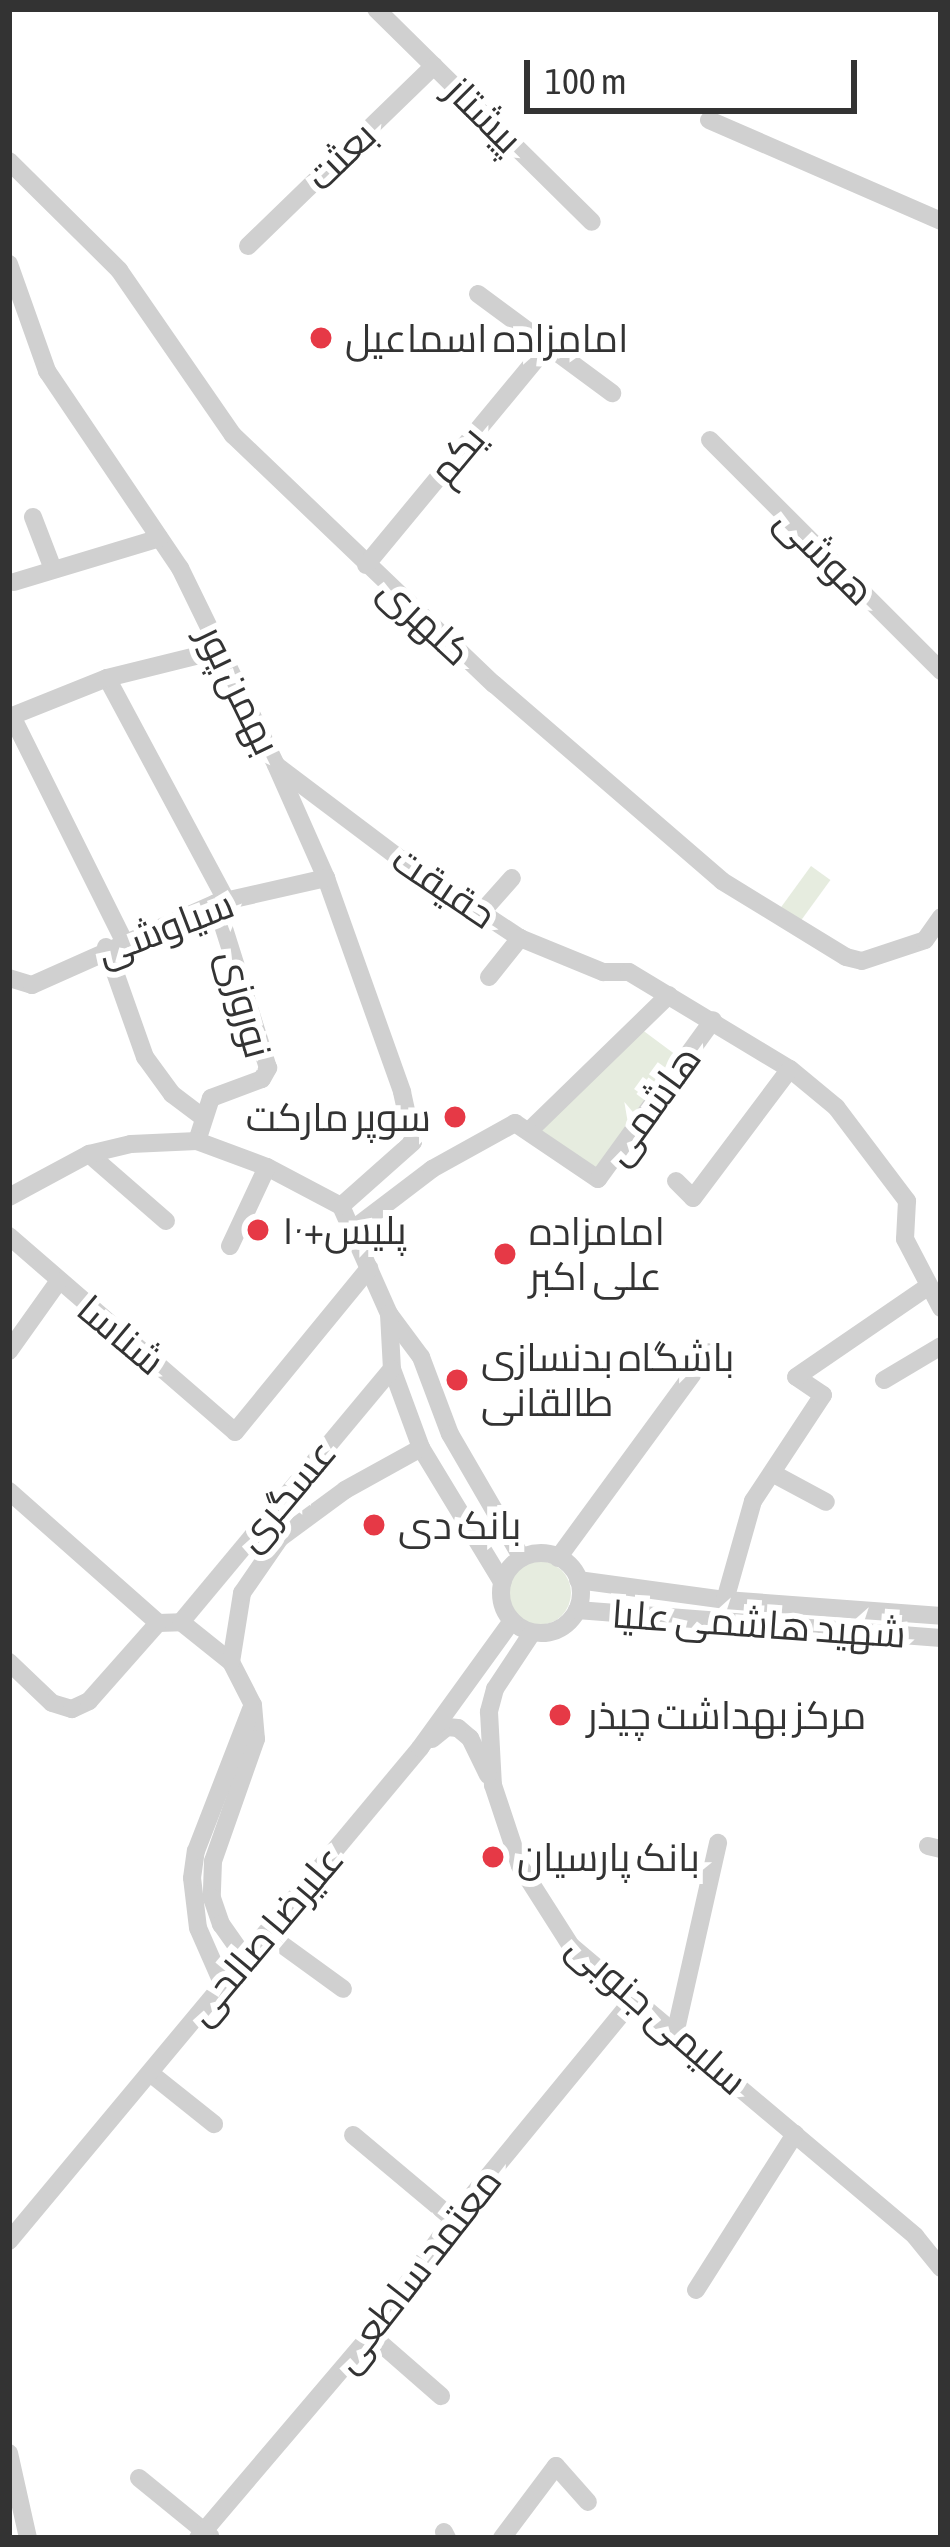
<!DOCTYPE html>
<meta charset="utf-8">
<style>
body{margin:0}
#map{position:relative;width:950px;height:2547px;overflow:hidden;background:#fff;font-family:"Asap Condensed",Cairo,sans-serif}
div>[style]{position:absolute}
[style*='--x']{left:calc(var(--x)*1px);top:calc(var(--y)*1px);width:calc(var(--w)*1px);rotate:calc(var(--a)*1deg)}
.green>*{inset:0;background:#e6ecdf;transform-origin:0 0}
.round{border-radius:50%}
.minor>*{height:18px;margin:-9px;padding:0 9px;transform-origin:9px;border-radius:9px;background:#d0d0d0}
.minor>.ring{margin:-9px;padding:0;box-sizing:content-box;background:none;border:18px solid #d0d0d0;border-radius:50%}
.dots>*{width:33px;height:33px;translate:-50% -50%;box-sizing:border-box;border:6px solid #fff;border-radius:50%}
span{translate:-50% -50%;white-space:nowrap;text-align:center;line-height:1.15;-webkit-text-stroke:12px #fff;paint-order:stroke}
.street-label{font-size:39px;color:#333}
.poi-label{font-size:39px;color:#333}
.left{translate:0 -50%;text-align:left}
.right{translate:-100% -50%;text-align:right}
.frame{position:absolute;inset:0;border:12px solid #333;pointer-events:none}
.scale{position:absolute;left:524px;top:60px;width:333px;height:54px;box-sizing:border-box;border:6px solid #333;border-top:0;padding-left:15px;font-size:36px;line-height:42px;white-space:nowrap;color:#333;-webkit-text-stroke:9px #fff;paint-order:stroke}
</style>
<div id="map">
<div class="green">
<div style="left:811px;top:866px;width:24px;height:55px;rotate:36deg"></div>
<div style="clip-path:polygon(641px 1029px,680px 1058px,599px 1170px,539px 1129px)"></div>
<div class="round" style="left:507px;top:1561px;width:64px;height:64px"></div>
</div>
<div class="minor">
<div style="--x:376;--y:9;--w:303;--a:44.6"></div>
<div style="--x:709;--y:120;--w:253;--a:23.5"></div>
<div style="--x:9;--y:161;--w:155;--a:44.7"></div>
<div style="--x:119;--y:270;--w:201;--a:55.4"></div>
<div style="--x:233;--y:435;--w:361;--a:43.7"></div>
<div style="--x:494;--y:684;--w:301;--a:40.8"></div>
<div style="--x:722;--y:881;--w:145;--a:31.5"></div>
<div style="--x:846;--y:957;--w:16;--a:14"></div>
<div style="--x:862;--y:961;--w:66;--a:-18.4"></div>
<div style="--x:248;--y:246;--w:259;--a:-44.1"></div>
<div style="--x:9;--y:264;--w:114;--a:70.4"></div>
<div style="--x:47;--y:371;--w:238;--a:56"></div>
<div style="--x:180;--y:568;--w:219;--a:64"></div>
<div style="--x:276;--y:765;--w:124;--a:66.1"></div>
<div style="--x:326;--y:878;--w:227;--a:70.4"></div>
<div style="--x:402;--y:1092;--w:51;--a:77.6"></div>
<div style="--x:478;--y:294;--w:167;--a:36.5"></div>
<div style="--x:710;--y:440;--w:327;--a:45"></div>
<div style="--x:33;--y:517;--w:56;--a:69"></div>
<div style="--x:366;--y:565;--w:286;--a:-50.4"></div>
<div style="--x:14;--y:582;--w:152;--a:-16.8"></div>
<div style="--x:107;--y:678;--w:252;--a:61.8"></div>
<div style="--x:277;--y:766;--w:153;--a:37"></div>
<div style="--x:399;--y:858;--w:145;--a:33.5"></div>
<div style="--x:520;--y:938;--w:90;--a:22.3"></div>
<div style="--x:603;--y:972;--w:26;--a:0"></div>
<div style="--x:629;--y:972;--w:188;--a:31.1"></div>
<div style="--x:790;--y:1069;--w:60;--a:39.6"></div>
<div style="--x:836;--y:1107;--w:118;--a:52.9"></div>
<div style="--x:907;--y:1201;--w:38;--a:93"></div>
<div style="--x:905;--y:1239;--w:78;--a:62.4"></div>
<div style="--x:480;--y:914;--w:48;--a:-48.4"></div>
<div style="--x:925;--y:940;--w:28;--a:-55"></div>
<div style="--x:124;--y:941;--w:251;--a:-116.5"></div>
<div style="--x:12;--y:716;--w:102;--a:-21.8"></div>
<div style="--x:107;--y:678;--w:116;--a:-13.9"></div>
<div style="--x:106;--y:947;--w:117;--a:70.5"></div>
<div style="--x:145;--y:1057;--w:46;--a:53.9"></div>
<div style="--x:172;--y:1094;--w:40;--a:37"></div>
<div style="--x:489;--y:977;--w:50;--a:-51.5"></div>
<div style="--x:9;--y:978;--w:24;--a:17"></div>
<div style="--x:32;--y:985;--w:201;--a:-24"></div>
<div style="--x:216;--y:903;--w:113;--a:-12.8"></div>
<div style="--x:529;--y:1131;--w:195;--a:-44.2"></div>
<div style="--x:197;--y:1141;--w:45;--a:-72"></div>
<div style="--x:211;--y:1098;--w:54;--a:-20.4"></div>
<div style="--x:262;--y:1079;--w:13;--a:-61"></div>
<div style="--x:268;--y:1068;--w:173;--a:-107.5"></div>
<div style="--x:89;--y:1154;--w:102;--a:41"></div>
<div style="--x:676;--y:1181;--w:24;--a:45"></div>
<div style="--x:693;--y:1198;--w:161;--a:-53.1"></div>
<div style="--x:9;--y:1197;--w:91;--a:-28.3"></div>
<div style="--x:89;--y:1154;--w:43;--a:-13.4"></div>
<div style="--x:131;--y:1144;--w:66;--a:-2.6"></div>
<div style="--x:197;--y:1141;--w:75;--a:20.4"></div>
<div style="--x:267;--y:1167;--w:84;--a:27.8"></div>
<div style="--x:341;--y:1206;--w:118;--a:66"></div>
<div style="--x:389;--y:1314;--w:54;--a:53.3"></div>
<div style="--x:421;--y:1357;--w:82;--a:69.4"></div>
<div style="--x:450;--y:1434;--w:143;--a:59.9"></div>
<div style="--x:341;--y:1206;--w:96;--a:-41.6"></div>
<div style="--x:352;--y:1230;--w:101;--a:-37.3"></div>
<div style="--x:432;--y:1169;--w:95;--a:-29"></div>
<div style="--x:515;--y:1123;--w:100;--a:34"></div>
<div style="--x:598;--y:1179;--w:196;--a:-54.1"></div>
<div style="--x:9;--y:1236;--w:299;--a:40.9"></div>
<div style="--x:235;--y:1432;--w:212;--a:-50.7"></div>
<div style="--x:230;--y:1246;--w:87;--a:-64.9"></div>
<div style="--x:389;--y:1314;--w:55;--a:86.9"></div>
<div style="--x:392;--y:1369;--w:84;--a:69.8"></div>
<div style="--x:421;--y:1448;--w:157;--a:58.8"></div>
<div style="--x:9;--y:1351;--w:85;--a:-54.6"></div>
<div style="--x:884;--y:1380;--w:66;--a:-30.8"></div>
<div style="--x:772;--y:1473;--w:61;--a:28.2"></div>
<div style="--x:9;--y:1491;--w:199;--a:41.5"></div>
<div class="ring" style="left:501px;top:1553px;width:62px;height:62px"></div>
<div style="--x:558;--y:1558;--w:255;--a:-53.8"></div>
<div style="--x:578;--y:1580;--w:148;--a:7.7"></div>
<div style="--x:725;--y:1600;--w:217;--a:4.2"></div>
<div style="--x:725;--y:1600;--w:103;--a:-74.2"></div>
<div style="--x:753;--y:1501;--w:127;--a:-56.6"></div>
<div style="--x:823;--y:1395;--w:32;--a:-146"></div>
<div style="--x:796;--y:1377;--w:161;--a:-34.4"></div>
<div style="--x:577;--y:1610;--w:365;--a:4.4"></div>
<div style="--x:181;--y:1622;--w:329;--a:-50.2"></div>
<div style="--x:158;--y:1623;--w:23;--a:-2"></div>
<div style="--x:181;--y:1622;--w:64;--a:38.7"></div>
<div style="--x:231;--y:1662;--w:48;--a:62.9"></div>
<div style="--x:253;--y:1705;--w:34;--a:85"></div>
<div style="--x:256;--y:1739;--w:129;--a:109.4"></div>
<div style="--x:213;--y:1861;--w:37;--a:92"></div>
<div style="--x:212;--y:1898;--w:28;--a:71"></div>
<div style="--x:221;--y:1924;--w:42;--a:54.8"></div>
<div style="--x:532;--y:1633;--w:67;--a:123.5"></div>
<div style="--x:495;--y:1689;--w:24;--a:105"></div>
<div style="--x:489;--y:1712;--w:73;--a:86.9"></div>
<div style="--x:493;--y:1785;--w:85;--a:71.6"></div>
<div style="--x:520;--y:1866;--w:95;--a:57.5"></div>
<div style="--x:571;--y:1946;--w:450;--a:40.1"></div>
<div style="--x:915;--y:2236;--w:41;--a:50.9"></div>
<div style="--x:9;--y:1662;--w:59;--a:43.6"></div>
<div style="--x:52;--y:1703;--w:21;--a:17"></div>
<div style="--x:72;--y:1709;--w:19;--a:-25"></div>
<div style="--x:89;--y:1701;--w:104;--a:-48.5"></div>
<div style="--x:231;--y:1662;--w:70;--a:-80.9"></div>
<div style="--x:242;--y:1593;--w:67;--a:-55.4"></div>
<div style="--x:280;--y:1538;--w:81;--a:-36.4"></div>
<div style="--x:345;--y:1490;--w:87;--a:-28.9"></div>
<div style="--x:432;--y:1739;--w:19;--a:-39"></div>
<div style="--x:447;--y:1727;--w:11;--a:5"></div>
<div style="--x:458;--y:1728;--w:16;--a:40"></div>
<div style="--x:470;--y:1738;--w:41;--a:64.1"></div>
<div style="--x:928;--y:1846;--w:13;--a:13"></div>
<div style="--x:266;--y:1933;--w:95;--a:36"></div>
<div style="--x:223;--y:1985;--w:62;--a:-113.7"></div>
<div style="--x:198;--y:1928;--w:50;--a:-96.8"></div>
<div style="--x:192;--y:1878;--w:27;--a:-82"></div>
<div style="--x:196;--y:1851;--w:152;--a:-68.8"></div>
<div style="--x:675;--y:2034;--w:196;--a:-77.3"></div>
<div style="--x:150;--y:2073;--w:82;--a:38.6"></div>
<div style="--x:353;--y:2135;--w:131;--a:40"></div>
<div style="--x:9;--y:2241;--w:642;--a:-50.18"></div>
<div style="--x:420;--y:1748;--w:157;--a:-54.1"></div>
<div style="--x:696;--y:2290;--w:185;--a:-57.6"></div>
<div style="--x:371;--y:2335;--w:93;--a:41.1"></div>
<div style="--x:9;--y:2453;--w:87;--a:77.4"></div>
<div style="--x:139;--y:2478;--w:92;--a:39.2"></div>
<div style="--x:444;--y:2532;--w:7;--a:63"></div>
<div style="--x:198;--y:2538;--w:267;--a:-49.6"></div>
<div style="--x:371;--y:2335;--w:142;--a:-54.7"></div>
<div style="--x:453;--y:2219;--w:283;--a:-50.6"></div>
<div style="--x:502;--y:2538;--w:90;--a:-53.1"></div>
<div style="--x:556;--y:2466;--w:48;--a:48.4"></div>
</div>
<div class="dots">
<div style="left:321px;top:338px;background:#e63946"></div>
<div style="left:455px;top:1117px;background:#e63946"></div>
<div style="left:258px;top:1230px;background:#e63946"></div>
<div style="left:505px;top:1254px;background:#e63946"></div>
<div style="left:457px;top:1380px;background:#e63946"></div>
<div style="left:374px;top:1525px;background:#e63946"></div>
<div style="left:560px;top:1715px;background:#e63946"></div>
<div style="left:493px;top:1857px;background:#e63946"></div>
</div>
<div class="street-label">
<span style="left:484px;top:115px;rotate:45deg">پیشتاز</span>
<span style="left:341px;top:156px;rotate:-44deg">بعثت</span>
<span style="left:457px;top:455px;rotate:-50deg">یکم</span>
<span style="left:825px;top:556px;rotate:45deg">هوشی</span>
<span style="left:425px;top:621px;rotate:43deg">کلهری</span>
<span style="left:239px;top:690px;rotate:64deg">بهمن پور</span>
<span style="left:444px;top:887px;rotate:34deg">حقیقت</span>
<span style="left:165px;top:928px;rotate:-21deg">سیاوشی</span>
<span style="left:245px;top:1004px;rotate:75deg">نوروزی</span>
<span style="left:652px;top:1105px;rotate:-54deg">هاشمی</span>
<span style="left:121px;top:1335px;rotate:40deg">شناسا</span>
<span style="left:286px;top:1495px;rotate:-50deg">عسگری</span>
<span style="left:759px;top:1624px;rotate:4deg">شهید هاشمی علیا</span>
<span style="left:265px;top:1935px;rotate:-50deg">علیرضا صالحی</span>
<span style="left:657px;top:2014px;rotate:41deg">سلیمی جنوبی</span>
<span style="left:417px;top:2270px;rotate:-52deg">معتمد ساطعی</span>
</div>
<div class="poi-label">
<span class="left" style="left:345px;top:338px">امامزاده اسماعیل</span>
<span class="right" style="left:431px;top:1117px">سوپر مارکت</span>
<span class="left" style="left:282px;top:1230px">پلیس+۱۰</span>
<span class="left" style="left:529px;top:1254px">امامزاده<br>علی اکبر</span>
<span class="left" style="left:481px;top:1380px">باشگاه بدنسازی<br>طالقانی</span>
<span class="left" style="left:398px;top:1525px">بانک دی</span>
<span class="left" style="left:587px;top:1715px">مرکز بهداشت چیذر</span>
<span class="left" style="left:517px;top:1857px">بانک پارسیان</span>
</div>
<div class="frame"></div>
<div class="scale">100 m</div>
</div>
